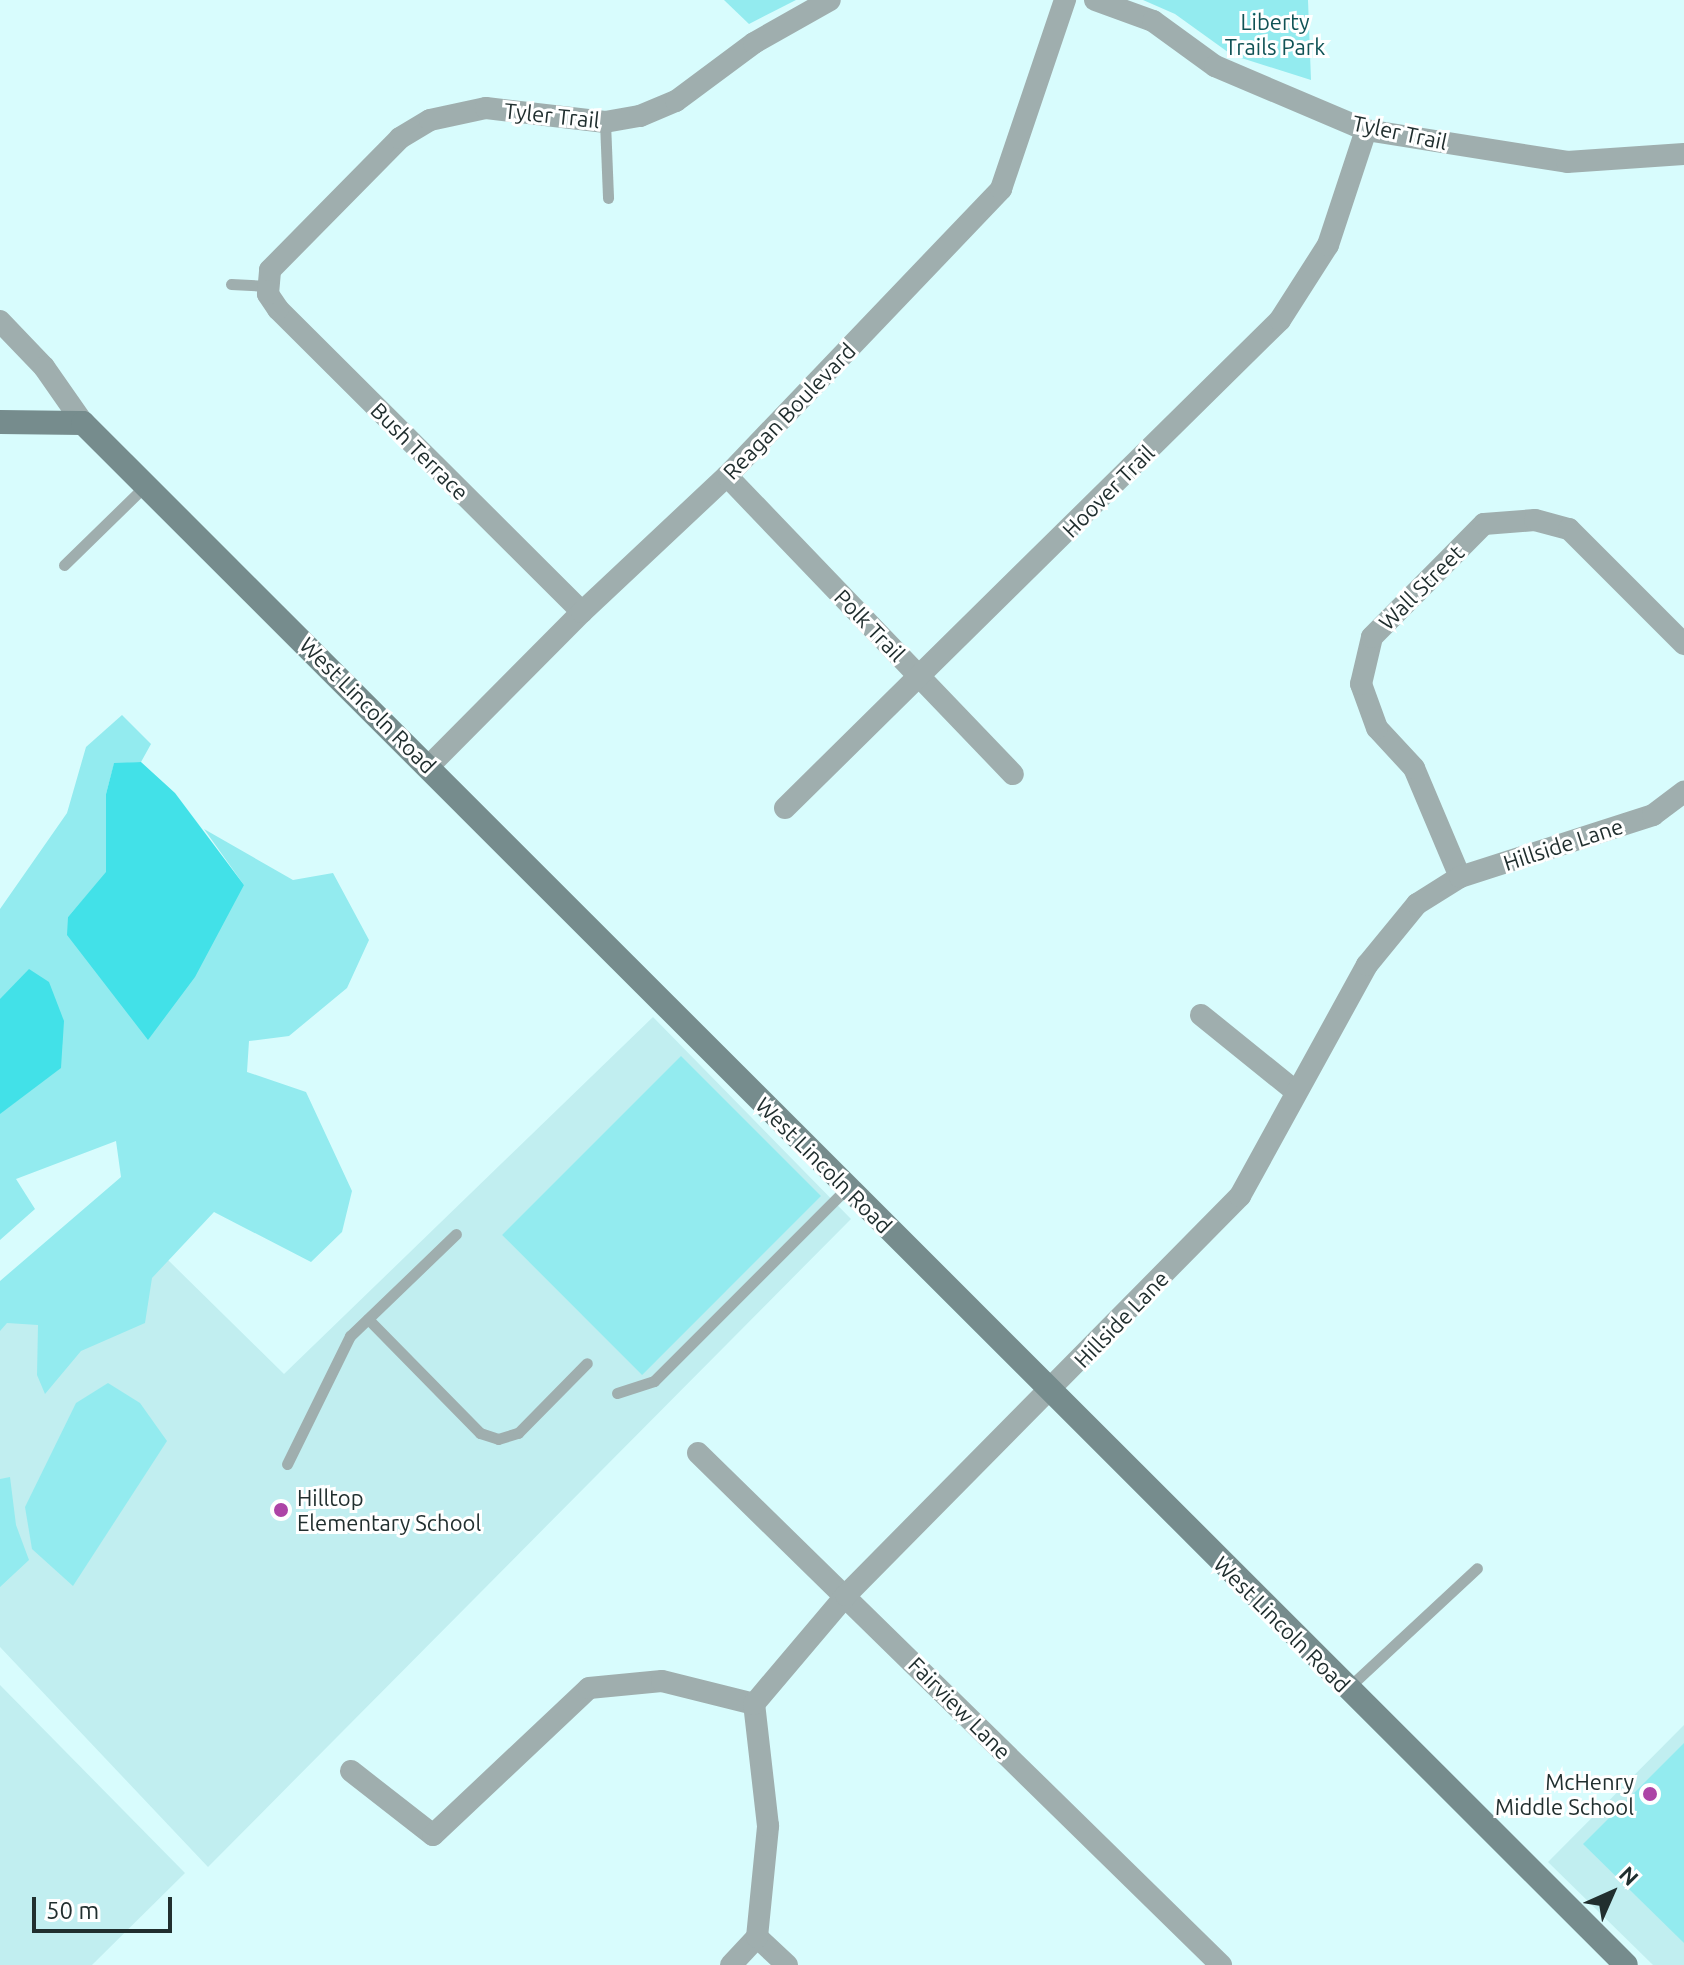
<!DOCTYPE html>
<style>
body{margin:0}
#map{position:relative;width:1684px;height:1965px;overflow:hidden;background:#d8fcfd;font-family:Ubuntu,sans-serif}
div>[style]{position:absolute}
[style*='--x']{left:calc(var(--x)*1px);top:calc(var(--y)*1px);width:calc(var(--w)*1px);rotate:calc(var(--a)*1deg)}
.built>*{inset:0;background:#c1eef0}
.green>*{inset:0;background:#93ebef;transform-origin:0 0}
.water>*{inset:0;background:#42e1e8}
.lane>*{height:11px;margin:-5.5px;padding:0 5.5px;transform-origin:5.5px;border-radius:5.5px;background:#9faeae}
.street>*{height:22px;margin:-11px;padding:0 11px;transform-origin:11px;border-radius:11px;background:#9faeae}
.secondary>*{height:24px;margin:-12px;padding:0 12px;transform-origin:12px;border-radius:12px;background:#768c8d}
.dots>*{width:22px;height:22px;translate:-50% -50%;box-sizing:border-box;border:4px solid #fff;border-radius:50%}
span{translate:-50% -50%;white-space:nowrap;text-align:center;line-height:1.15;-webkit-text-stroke:6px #fff;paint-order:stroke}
.park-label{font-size:22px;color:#105356}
.street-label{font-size:22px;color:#212f2f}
.poi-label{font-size:22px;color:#212f2f}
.left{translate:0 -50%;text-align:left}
.right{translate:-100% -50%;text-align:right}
.north{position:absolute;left:1572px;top:1853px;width:80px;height:80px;-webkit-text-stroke:6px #fff;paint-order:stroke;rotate:45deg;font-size:22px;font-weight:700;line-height:32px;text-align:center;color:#212f2f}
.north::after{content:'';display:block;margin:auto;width:28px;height:36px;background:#212f2f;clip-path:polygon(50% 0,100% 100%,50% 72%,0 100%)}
.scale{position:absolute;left:32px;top:1897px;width:140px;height:36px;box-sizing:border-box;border:4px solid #212f2f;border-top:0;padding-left:10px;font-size:24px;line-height:28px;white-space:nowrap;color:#212f2f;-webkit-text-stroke:6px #fff;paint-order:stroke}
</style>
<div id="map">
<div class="built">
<div style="clip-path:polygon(653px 1017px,851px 1219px,208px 1867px,0 1647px,0 1305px,109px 1202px,284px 1374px)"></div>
<div style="clip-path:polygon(0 1685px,185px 1873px,92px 1965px,0 1965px)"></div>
<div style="clip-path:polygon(1684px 1725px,1684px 1965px,1653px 1965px,1548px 1862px)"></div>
</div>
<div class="green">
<div style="clip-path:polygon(724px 0,796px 0,749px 24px)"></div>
<div style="clip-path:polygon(1143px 0,1308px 0,1311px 80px,1232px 55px,1175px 14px)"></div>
<div style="clip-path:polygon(122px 715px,151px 744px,141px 762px,114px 764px,106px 794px,107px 872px,68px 917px,244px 885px,204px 829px,293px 880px,333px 873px,369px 940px,347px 988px,289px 1036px,249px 1041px,247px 1072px,306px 1092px,352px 1191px,342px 1232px,311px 1262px,214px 1212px,152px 1278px,145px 1323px,81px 1351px,45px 1394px,37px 1375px,38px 1325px,7px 1323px,0 1331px,0 1281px,121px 1177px,116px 1141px,16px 1179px,35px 1209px,0 1240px,0 909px,67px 813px,86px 747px)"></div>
<div style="left:681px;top:1056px;width:198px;height:253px;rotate:45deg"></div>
<div style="clip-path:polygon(108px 1383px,140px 1403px,167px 1441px,73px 1586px,32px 1549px,25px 1507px,76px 1403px)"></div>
<div style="clip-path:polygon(10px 1477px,16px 1525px,29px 1560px,0 1587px,0 1479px)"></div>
<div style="clip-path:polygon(1684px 1743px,1684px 1943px,1583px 1844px)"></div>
</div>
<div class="water">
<div style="clip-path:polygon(141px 762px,175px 793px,244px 885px,195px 977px,148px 1040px,67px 935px,68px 917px,106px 872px,106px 794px,114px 763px)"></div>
<div style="clip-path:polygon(29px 969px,49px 982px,64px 1021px,61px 1068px,0 1114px,0 999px)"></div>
</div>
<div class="lane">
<div style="--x:605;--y:122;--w:76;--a:87.7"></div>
<div style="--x:231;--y:284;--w:36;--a:3"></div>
<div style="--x:64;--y:565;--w:115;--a:-44.3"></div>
<div style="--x:368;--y:1319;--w:160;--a:45.5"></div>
<div style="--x:480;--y:1433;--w:19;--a:18"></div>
<div style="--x:498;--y:1439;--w:21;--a:-17"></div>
<div style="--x:518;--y:1433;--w:98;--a:-45.4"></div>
<div style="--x:617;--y:1393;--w:39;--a:-18"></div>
<div style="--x:654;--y:1381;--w:273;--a:-45"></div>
<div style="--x:287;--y:1464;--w:143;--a:-63.8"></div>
<div style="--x:350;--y:1336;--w:147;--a:-43.9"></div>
<div style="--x:1348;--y:1688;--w:176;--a:-42.9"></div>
</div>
<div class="street">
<div style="--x:1095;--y:0;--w:62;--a:19.9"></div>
<div style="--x:1153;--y:21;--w:77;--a:36"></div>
<div style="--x:1215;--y:66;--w:164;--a:23"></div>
<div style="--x:1366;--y:130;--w:204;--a:9"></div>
<div style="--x:1567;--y:162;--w:117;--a:-3.9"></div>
<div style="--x:0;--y:321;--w:64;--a:46.3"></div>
<div style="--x:44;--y:367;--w:68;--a:55.1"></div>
<div style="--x:727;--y:476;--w:413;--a:46.2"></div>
<div style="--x:582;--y:612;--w:429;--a:-135.1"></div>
<div style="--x:278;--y:309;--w:18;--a:-124"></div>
<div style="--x:268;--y:294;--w:24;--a:-85"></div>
<div style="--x:270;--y:270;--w:185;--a:-45.4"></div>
<div style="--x:400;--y:138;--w:35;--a:-31"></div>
<div style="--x:430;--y:120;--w:57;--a:-12.1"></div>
<div style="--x:486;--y:108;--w:120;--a:6.7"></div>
<div style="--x:605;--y:122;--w:36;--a:-10"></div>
<div style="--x:640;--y:116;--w:39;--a:-23"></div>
<div style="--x:676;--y:101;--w:97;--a:-36.6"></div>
<div style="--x:754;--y:43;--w:87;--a:-29.5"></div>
<div style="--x:429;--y:766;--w:217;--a:-45.2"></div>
<div style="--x:582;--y:612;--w:199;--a:-43.2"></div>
<div style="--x:727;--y:476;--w:397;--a:-46.3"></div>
<div style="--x:1001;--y:189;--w:200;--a:-71.3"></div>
<div style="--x:785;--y:808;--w:695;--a:-44.59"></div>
<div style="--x:1280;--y:320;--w:89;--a:-57.4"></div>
<div style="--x:1328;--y:245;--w:121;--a:-71.7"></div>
<div style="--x:1460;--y:877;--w:118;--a:-112.9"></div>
<div style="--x:1414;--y:768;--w:54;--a:-132.8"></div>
<div style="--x:1377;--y:728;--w:47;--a:-110"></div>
<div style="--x:1361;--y:684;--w:48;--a:-76.8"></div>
<div style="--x:1372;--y:637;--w:159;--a:-45.3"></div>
<div style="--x:1484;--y:524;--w:51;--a:-4.5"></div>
<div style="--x:1535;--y:520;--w:35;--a:15"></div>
<div style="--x:1569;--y:529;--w:163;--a:45"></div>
<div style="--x:1201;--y:1015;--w:119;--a:38.9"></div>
<div style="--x:698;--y:1453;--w:732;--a:44.39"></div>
<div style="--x:351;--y:1771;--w:104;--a:38"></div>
<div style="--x:433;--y:1835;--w:214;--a:-43.3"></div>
<div style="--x:589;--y:1688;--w:73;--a:-5.5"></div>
<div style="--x:662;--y:1681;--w:95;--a:14"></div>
<div style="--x:757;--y:1937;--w:41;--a:43"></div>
<div style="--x:731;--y:1965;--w:38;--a:-47"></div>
<div style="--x:757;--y:1937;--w:112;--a:-84.3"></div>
<div style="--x:768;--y:1826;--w:123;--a:-96.5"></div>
<div style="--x:754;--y:1704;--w:143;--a:-49.8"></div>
<div style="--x:846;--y:1595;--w:561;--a:-45.36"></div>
<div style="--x:1240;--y:1196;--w:264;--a:-61.2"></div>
<div style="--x:1367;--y:965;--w:79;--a:-50.7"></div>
<div style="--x:1417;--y:904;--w:51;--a:-32.1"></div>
<div style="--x:1460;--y:877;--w:203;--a:-17.8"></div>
<div style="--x:1653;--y:815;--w:39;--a:-37"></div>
</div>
<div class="secondary">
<div style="--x:0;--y:422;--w:83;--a:0.7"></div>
<div style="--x:83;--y:423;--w:2181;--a:44.98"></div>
</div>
<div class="dots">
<div style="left:281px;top:1510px;background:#ad44a6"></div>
<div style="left:1650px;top:1794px;background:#ad44a6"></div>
</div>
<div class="park-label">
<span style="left:1275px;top:34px">Liberty<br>Trails Park</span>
</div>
<div class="street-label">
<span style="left:552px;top:115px;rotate:6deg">Tyler Trail</span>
<span style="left:1400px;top:132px;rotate:12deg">Tyler Trail</span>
<span style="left:789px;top:411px;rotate:-46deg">Reagan Boulevard</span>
<span style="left:420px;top:451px;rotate:45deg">Bush Terrace</span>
<span style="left:1108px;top:491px;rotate:-45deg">Hoover Trail</span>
<span style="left:1421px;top:587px;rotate:-45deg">Wall Street</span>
<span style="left:870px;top:625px;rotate:46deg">Polk Trail</span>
<span style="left:368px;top:705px;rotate:45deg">West Lincoln Road</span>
<span style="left:1563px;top:844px;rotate:-18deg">Hillside Lane</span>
<span style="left:824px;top:1165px;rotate:45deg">West Lincoln Road</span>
<span style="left:1121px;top:1319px;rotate:-46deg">Hillside Lane</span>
<span style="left:1282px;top:1624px;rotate:45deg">West Lincoln Road</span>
<span style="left:960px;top:1708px;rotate:45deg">Fairview Lane</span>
</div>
<div class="poi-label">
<span class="left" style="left:297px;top:1510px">Hilltop<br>Elementary School</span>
<span class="right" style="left:1634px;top:1794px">McHenry<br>Middle School</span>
</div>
<div class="north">N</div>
<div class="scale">50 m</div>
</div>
